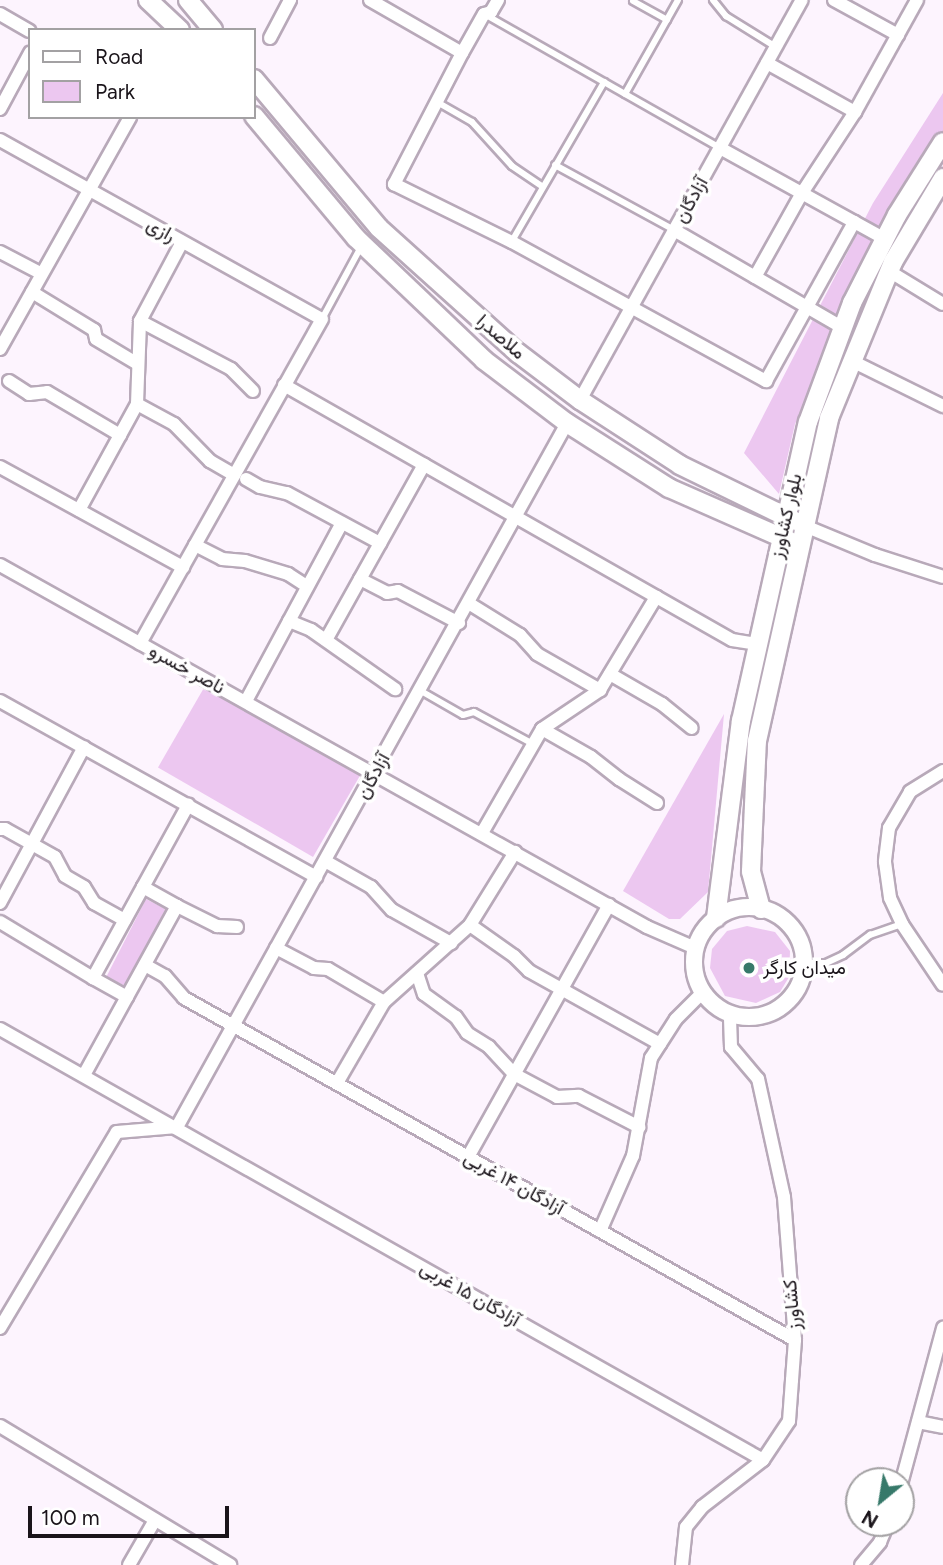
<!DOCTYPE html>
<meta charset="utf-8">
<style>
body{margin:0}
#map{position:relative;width:943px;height:1565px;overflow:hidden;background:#fdf4fe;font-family:Figtree,Vazirmatn,sans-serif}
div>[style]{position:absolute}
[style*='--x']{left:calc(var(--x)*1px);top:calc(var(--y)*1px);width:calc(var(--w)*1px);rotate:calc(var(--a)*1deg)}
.green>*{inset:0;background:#ecc7f0;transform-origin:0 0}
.roads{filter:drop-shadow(2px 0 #b8a9b9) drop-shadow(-2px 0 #b8a9b9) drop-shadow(0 2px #b8a9b9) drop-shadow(0 -2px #b8a9b9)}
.service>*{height:6px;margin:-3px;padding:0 3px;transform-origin:3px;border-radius:3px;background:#fff}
.minor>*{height:12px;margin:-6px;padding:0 6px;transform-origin:6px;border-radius:6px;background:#fff}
.tertiary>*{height:16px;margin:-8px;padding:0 8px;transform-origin:8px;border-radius:8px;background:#fff}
.tertiary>.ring{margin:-8px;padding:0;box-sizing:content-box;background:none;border:16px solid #fff;border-radius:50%}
.secondary>*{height:18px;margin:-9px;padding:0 9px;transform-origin:9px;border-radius:9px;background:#fff}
.dots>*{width:19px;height:19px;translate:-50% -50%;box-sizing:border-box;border:4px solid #fff;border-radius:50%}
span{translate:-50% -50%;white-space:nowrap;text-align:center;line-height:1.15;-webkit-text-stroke:7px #fff;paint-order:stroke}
.street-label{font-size:19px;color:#1a141a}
.poi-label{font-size:19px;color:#1a141a}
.left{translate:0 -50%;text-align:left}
.legend{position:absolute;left:28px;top:28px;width:228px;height:91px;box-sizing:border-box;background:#fff;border:2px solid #a3a1a3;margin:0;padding:9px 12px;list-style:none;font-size:21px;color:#1a141a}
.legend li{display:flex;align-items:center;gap:14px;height:35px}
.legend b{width:35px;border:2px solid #a3a1a3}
.north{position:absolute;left:845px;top:1467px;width:70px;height:70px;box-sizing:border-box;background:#fff;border:2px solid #a3a1a3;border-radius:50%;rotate:210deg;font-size:19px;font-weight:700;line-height:28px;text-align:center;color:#1a141a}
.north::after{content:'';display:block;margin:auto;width:24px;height:32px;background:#37796a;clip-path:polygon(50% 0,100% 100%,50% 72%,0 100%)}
.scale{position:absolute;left:28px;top:1506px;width:201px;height:32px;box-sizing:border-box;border:4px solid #1a141a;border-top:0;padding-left:9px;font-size:21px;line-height:24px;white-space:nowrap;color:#1a141a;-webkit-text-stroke:5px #fff;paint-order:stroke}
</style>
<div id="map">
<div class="green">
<div style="clip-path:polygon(943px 93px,943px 140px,885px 239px,795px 424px,779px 494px,744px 453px,873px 203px)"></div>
<div style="left:205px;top:686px;width:179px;height:94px;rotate:30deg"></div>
<div style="clip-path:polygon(724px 714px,708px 892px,680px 919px,669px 919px,623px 891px)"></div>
<div style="left:146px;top:899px;width:22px;height:87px;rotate:27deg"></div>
<div style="clip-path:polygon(747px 926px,775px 932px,790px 951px,789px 977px,780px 992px,756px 1003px,725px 996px,710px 968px,712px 949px,727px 931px)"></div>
</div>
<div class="roads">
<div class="service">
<div style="--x:713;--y:0;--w:21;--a:51"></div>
<div style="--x:726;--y:16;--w:59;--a:31.8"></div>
<div style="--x:633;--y:1;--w:39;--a:29"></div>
<div style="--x:486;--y:15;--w:269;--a:29.6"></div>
<div style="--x:625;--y:94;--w:108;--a:-60.6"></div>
<div style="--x:437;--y:102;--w:40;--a:29.7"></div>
<div style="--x:472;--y:122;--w:59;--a:47.7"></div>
<div style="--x:512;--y:166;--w:37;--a:34"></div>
<div style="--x:555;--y:165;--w:136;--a:28.6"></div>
<div style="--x:512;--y:241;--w:184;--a:-59.9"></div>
<div style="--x:322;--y:319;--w:82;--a:-61.6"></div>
<div style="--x:421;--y:691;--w:48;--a:29.7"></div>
<div style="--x:463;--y:715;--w:11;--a:-15"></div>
<div style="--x:474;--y:712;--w:67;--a:28.5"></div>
<div style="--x:804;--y:963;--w:22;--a:0"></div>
<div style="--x:826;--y:963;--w:19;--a:-25"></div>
<div style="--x:843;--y:955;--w:34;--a:-37"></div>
<div style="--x:870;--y:935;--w:34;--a:-19"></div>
</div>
<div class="minor">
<div style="--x:370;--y:0;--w:106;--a:29.9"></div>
<div style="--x:498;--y:0;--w:14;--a:120"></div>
<div style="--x:491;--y:12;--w:7;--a:164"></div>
<div style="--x:484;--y:14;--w:45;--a:119.4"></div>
<div style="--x:462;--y:53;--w:148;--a:117.4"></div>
<div style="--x:394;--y:184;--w:131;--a:26.2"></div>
<div style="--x:512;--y:242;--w:290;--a:28.7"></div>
<div style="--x:766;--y:381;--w:182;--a:-61"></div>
<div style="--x:834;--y:0;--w:73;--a:28.7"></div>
<div style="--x:0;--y:14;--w:34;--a:30"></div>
<div style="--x:270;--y:38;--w:43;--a:-62.2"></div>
<div style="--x:767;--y:63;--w:101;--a:29.1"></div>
<div style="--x:0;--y:109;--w:64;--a:-61.8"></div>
<div style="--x:0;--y:140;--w:368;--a:29.1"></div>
<div style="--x:322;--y:319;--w:372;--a:119.3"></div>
<div style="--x:720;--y:148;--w:188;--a:28.9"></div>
<div style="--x:674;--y:230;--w:195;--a:30.1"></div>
<div style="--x:0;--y:252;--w:47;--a:27.6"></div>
<div style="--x:889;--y:271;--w:63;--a:31.4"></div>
<div style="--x:755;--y:277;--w:96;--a:-60.8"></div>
<div style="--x:802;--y:193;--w:97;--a:-56.8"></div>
<div style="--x:855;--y:112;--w:128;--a:-61"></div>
<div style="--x:32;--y:292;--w:73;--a:31.5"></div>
<div style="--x:94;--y:330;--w:9;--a:77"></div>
<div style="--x:96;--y:339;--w:49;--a:30.8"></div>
<div style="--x:140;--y:321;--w:103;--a:27.8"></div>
<div style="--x:231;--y:369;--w:31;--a:45"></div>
<div style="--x:0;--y:349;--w:266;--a:-60.7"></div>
<div style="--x:852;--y:361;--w:102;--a:26.3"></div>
<div style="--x:9;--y:381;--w:24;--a:33"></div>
<div style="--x:29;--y:394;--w:18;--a:-6"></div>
<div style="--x:47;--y:392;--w:85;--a:30.5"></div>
<div style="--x:284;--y:385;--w:515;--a:29.65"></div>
<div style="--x:732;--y:640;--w:26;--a:9"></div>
<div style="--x:580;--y:400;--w:457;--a:-61"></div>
<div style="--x:137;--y:404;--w:42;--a:28.4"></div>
<div style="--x:174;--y:424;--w:52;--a:45.8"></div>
<div style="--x:210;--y:461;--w:28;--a:30"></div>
<div style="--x:0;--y:467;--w:209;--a:28.7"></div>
<div style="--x:246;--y:479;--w:16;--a:30"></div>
<div style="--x:260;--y:487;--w:28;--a:13"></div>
<div style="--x:287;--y:493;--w:106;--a:28.3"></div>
<div style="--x:79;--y:510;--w:121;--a:-61.3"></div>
<div style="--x:137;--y:404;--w:83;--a:-87.9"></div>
<div style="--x:140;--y:321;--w:89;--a:-62"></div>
<div style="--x:805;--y:526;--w:76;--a:22.5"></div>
<div style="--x:875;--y:555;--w:71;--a:17.9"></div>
<div style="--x:195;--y:545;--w:30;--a:27"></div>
<div style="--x:222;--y:559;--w:23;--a:5"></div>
<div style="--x:245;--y:561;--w:45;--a:16.8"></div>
<div style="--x:288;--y:574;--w:17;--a:33"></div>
<div style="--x:0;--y:565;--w:741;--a:29.23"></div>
<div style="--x:647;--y:927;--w:52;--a:23.6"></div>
<div style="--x:360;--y:579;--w:30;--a:27"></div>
<div style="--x:387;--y:593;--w:11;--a:-10"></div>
<div style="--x:398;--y:591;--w:69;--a:27.7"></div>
<div style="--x:470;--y:604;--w:59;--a:31.8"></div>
<div style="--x:520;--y:635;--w:25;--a:48"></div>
<div style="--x:537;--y:654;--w:73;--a:29.7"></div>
<div style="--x:289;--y:621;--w:24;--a:22"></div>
<div style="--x:311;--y:630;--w:103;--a:35.1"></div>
<div style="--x:326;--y:640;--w:201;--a:-60.8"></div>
<div style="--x:610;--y:674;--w:60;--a:30"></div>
<div style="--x:662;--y:704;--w:38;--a:39"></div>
<div style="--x:0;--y:701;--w:362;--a:29.1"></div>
<div style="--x:246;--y:701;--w:202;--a:-61.7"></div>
<div style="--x:542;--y:729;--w:56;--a:29.7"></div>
<div style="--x:591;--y:757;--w:36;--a:38"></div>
<div style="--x:619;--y:779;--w:45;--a:32.3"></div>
<div style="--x:943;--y:771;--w:39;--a:148"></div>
<div style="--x:910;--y:792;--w:42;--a:120.3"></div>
<div style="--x:889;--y:828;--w:34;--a:97"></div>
<div style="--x:885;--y:862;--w:36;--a:82"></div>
<div style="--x:890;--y:898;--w:29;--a:65"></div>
<div style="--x:902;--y:924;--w:73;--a:56.1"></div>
<div style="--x:0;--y:829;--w:5;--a:0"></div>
<div style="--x:5;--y:829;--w:57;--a:29.2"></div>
<div style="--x:55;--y:857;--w:21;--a:62"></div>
<div style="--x:65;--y:876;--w:22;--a:30"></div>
<div style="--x:84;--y:887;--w:19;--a:58"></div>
<div style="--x:94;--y:903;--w:35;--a:29"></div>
<div style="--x:482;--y:833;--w:120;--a:-60"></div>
<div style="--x:542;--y:729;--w:70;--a:-33.9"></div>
<div style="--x:600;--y:690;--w:109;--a:-58.9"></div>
<div style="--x:325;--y:861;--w:53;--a:29.5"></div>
<div style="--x:371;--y:887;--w:31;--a:48"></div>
<div style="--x:392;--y:910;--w:68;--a:29.2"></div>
<div style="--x:143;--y:887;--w:94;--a:-61.2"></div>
<div style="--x:0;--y:903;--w:177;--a:-61.7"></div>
<div style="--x:177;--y:906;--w:45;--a:26.6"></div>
<div style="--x:217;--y:926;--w:20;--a:3"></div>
<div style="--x:0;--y:922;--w:109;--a:31.1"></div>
<div style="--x:470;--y:925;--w:54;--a:35.2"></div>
<div style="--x:514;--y:956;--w:21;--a:45"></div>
<div style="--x:529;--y:971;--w:150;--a:29.1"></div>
<div style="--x:276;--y:948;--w:43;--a:27.8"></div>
<div style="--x:314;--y:968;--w:14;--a:4"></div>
<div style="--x:328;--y:969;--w:65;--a:30.5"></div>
<div style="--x:145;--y:965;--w:23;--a:29"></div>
<div style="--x:165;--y:976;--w:29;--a:49"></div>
<div style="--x:184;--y:998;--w:700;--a:29.24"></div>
<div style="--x:417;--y:973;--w:22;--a:72"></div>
<div style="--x:424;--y:994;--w:39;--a:36"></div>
<div style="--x:456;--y:1017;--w:19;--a:55"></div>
<div style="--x:467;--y:1033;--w:26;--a:32"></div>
<div style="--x:489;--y:1047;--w:37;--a:47"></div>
<div style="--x:514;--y:1074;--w:49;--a:28.1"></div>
<div style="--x:557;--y:1097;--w:22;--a:-3"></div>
<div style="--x:579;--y:1096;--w:68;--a:27.3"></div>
<div style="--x:0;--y:1029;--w:876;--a:29.46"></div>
<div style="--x:84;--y:1075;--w:193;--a:-61.2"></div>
<div style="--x:177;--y:906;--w:39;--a:-151"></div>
<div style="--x:143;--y:887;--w:104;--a:118.8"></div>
<div style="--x:93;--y:978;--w:39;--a:29"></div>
<div style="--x:337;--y:1083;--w:94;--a:-59.9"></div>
<div style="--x:384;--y:1002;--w:115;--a:-41.8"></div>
<div style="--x:470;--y:925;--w:86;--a:-58.3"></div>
<div style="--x:177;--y:1127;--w:805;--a:-61.01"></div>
<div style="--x:468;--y:1157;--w:289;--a:-60.8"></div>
<div style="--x:600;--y:1231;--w:82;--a:-66.3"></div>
<div style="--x:633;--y:1156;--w:100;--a:-79.6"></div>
<div style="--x:651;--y:1058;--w:46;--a:-57.3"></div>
<div style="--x:676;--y:1019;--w:38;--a:-45"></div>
<div style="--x:0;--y:1328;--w:228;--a:-59.2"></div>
<div style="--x:117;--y:1132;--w:60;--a:-4.8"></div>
<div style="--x:918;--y:1422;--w:25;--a:11"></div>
<div style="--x:0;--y:1426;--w:269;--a:31.1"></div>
<div style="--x:901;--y:1484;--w:162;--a:-74.9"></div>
<div style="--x:129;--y:1565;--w:52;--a:-60"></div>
<div style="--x:682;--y:1565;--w:38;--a:-84"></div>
<div style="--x:686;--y:1527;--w:26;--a:-51"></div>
<div style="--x:702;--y:1507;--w:77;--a:-37.6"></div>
<div style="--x:763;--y:1460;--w:47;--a:-56.3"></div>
<div style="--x:789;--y:1421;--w:41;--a:-85.8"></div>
<div style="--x:792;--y:1380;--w:40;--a:-85.7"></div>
<div style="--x:795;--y:1340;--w:143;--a:-94.4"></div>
<div style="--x:784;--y:1197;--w:121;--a:-102.4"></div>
<div style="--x:758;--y:1079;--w:42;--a:-130.2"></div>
<div style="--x:731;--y:1047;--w:33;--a:-92"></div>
<div style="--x:861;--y:1565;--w:30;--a:-50"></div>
<div style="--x:880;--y:1542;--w:21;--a:-67"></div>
</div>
<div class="tertiary">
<div class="ring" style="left:694px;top:907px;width:94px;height:94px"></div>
</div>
<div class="secondary">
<div style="--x:148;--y:0;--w:44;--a:43.2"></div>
<div style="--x:188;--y:0;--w:39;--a:50"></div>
<div style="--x:254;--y:79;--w:194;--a:50"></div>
<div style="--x:379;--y:228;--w:187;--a:42"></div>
<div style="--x:518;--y:353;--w:78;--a:37.2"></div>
<div style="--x:580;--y:400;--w:119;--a:33"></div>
<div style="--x:680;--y:465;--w:128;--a:26"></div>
<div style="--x:254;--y:116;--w:159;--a:50.1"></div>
<div style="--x:356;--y:238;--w:177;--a:43.6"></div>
<div style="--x:484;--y:360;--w:104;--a:37.2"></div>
<div style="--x:567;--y:423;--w:121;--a:32.5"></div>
<div style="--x:669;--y:488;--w:132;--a:23.7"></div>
<div style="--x:761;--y:909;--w:39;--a:-105"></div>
<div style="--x:751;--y:871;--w:130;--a:-87.4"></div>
<div style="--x:757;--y:741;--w:331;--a:-77.4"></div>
<div style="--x:829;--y:418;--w:169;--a:-67.7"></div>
<div style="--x:893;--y:262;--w:98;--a:-59.2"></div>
<div style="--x:716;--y:918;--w:199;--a:-82.8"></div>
<div style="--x:741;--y:721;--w:306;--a:-77.4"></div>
<div style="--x:808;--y:422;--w:127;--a:-69.7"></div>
<div style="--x:852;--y:303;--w:99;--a:-62.9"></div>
<div style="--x:897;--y:215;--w:86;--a:-57.8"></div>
</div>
</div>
<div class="dots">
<div style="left:749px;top:968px;background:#37796a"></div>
</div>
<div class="street-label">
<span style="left:691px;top:200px;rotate:-61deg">آزادگان</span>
<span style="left:161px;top:230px;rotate:29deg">رازی</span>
<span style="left:501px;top:337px;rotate:41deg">ملاصدرا</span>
<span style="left:786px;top:516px;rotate:-77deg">بلوار کشاورز</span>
<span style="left:187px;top:669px;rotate:29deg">ناصر خسرو</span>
<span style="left:373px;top:776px;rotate:-61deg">آزادگان</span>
<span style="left:514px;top:1183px;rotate:29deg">آزادگان ۱۴ غربی</span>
<span style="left:470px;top:1294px;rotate:30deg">آزادگان ۱۵ غربی</span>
<span style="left:792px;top:1305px;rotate:-95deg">کشاورز</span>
</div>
<div class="poi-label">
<span class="left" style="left:763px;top:968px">میدان کارگر</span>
</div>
<ul class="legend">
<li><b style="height:9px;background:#fff"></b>Road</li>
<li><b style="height:19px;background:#ecc7f0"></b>Park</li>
</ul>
<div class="north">N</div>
<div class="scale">100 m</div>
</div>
